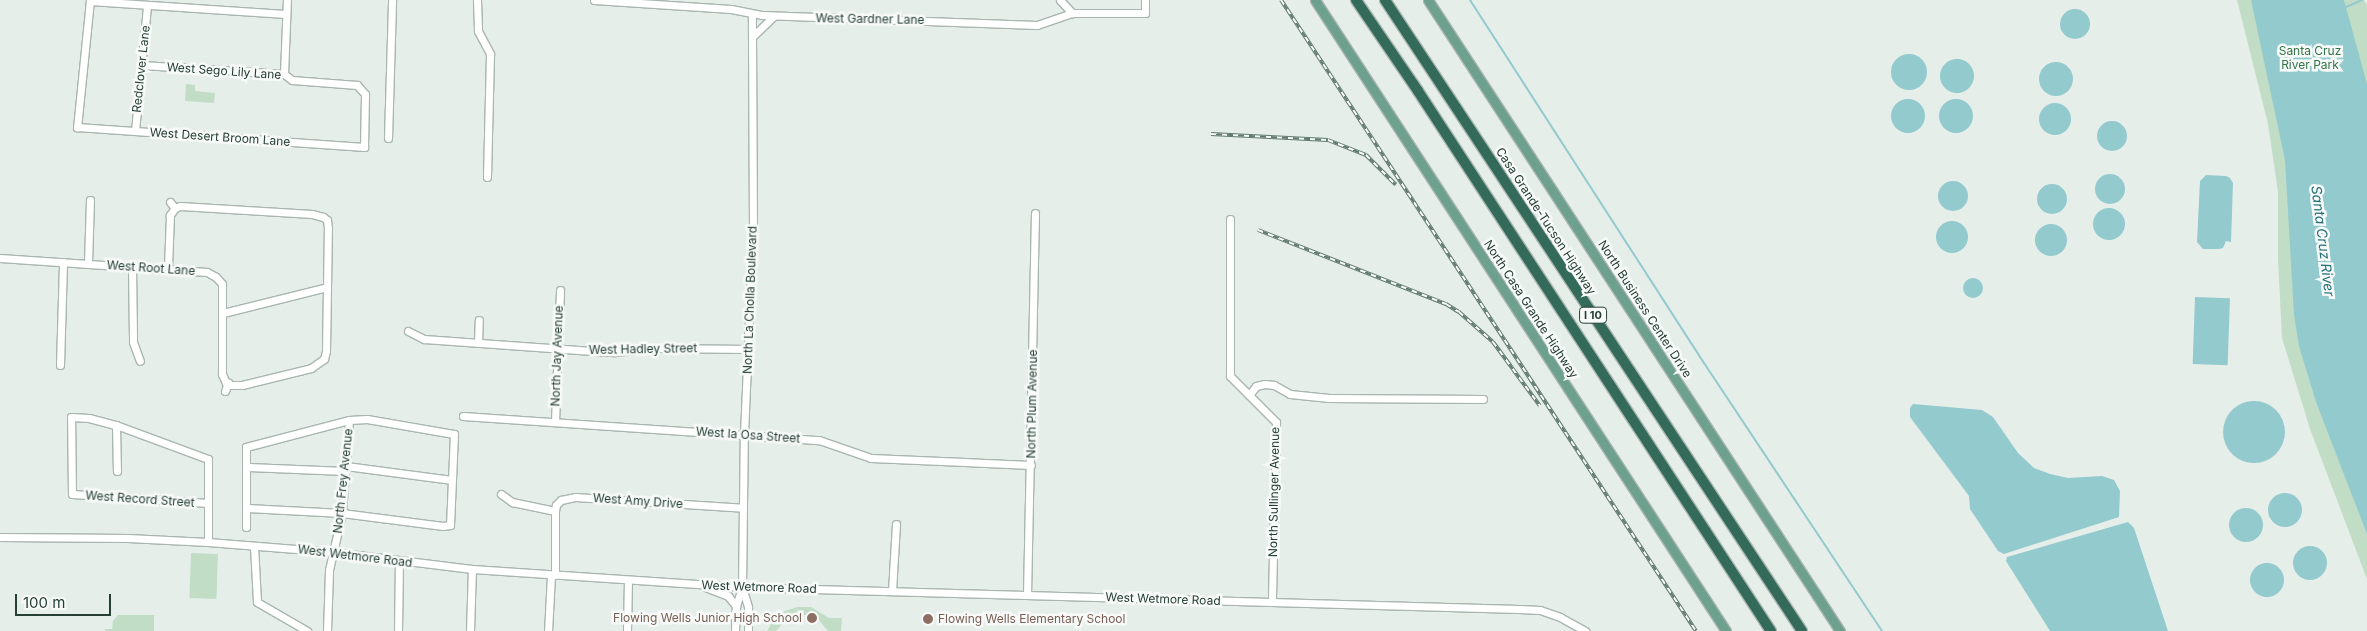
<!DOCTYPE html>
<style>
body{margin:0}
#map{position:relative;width:2367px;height:631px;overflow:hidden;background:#e6eeea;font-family:Inter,sans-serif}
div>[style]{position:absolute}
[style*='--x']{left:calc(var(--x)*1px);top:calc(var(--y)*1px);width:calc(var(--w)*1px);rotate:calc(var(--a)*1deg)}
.green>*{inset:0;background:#c1ddc6;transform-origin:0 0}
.water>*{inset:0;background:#93cace;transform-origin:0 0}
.round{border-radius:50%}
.stream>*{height:2px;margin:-1px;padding:0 1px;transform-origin:1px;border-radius:1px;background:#93cace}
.roads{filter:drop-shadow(1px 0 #a9b6b0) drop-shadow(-1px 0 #a9b6b0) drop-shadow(0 1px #a9b6b0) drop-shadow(0 -1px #a9b6b0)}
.minor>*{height:7px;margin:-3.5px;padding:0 3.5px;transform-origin:3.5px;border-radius:3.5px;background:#fff}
.major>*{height:9px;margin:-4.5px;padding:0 4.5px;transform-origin:4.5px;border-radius:4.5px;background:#6ea08f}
.highway>*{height:10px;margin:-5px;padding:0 5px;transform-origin:5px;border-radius:5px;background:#346a5a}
.rail>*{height:4px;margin-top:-2px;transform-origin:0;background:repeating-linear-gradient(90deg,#f7faf8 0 5.5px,#617a71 0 11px);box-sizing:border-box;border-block:1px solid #617a71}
.dots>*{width:14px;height:14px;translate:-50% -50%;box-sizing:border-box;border:2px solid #f7faf8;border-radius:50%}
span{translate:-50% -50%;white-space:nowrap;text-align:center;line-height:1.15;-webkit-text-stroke:5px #f7faf8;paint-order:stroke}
.shield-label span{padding:1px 4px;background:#f7faf8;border:1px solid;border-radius:4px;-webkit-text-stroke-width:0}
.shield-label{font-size:11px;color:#263f36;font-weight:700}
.street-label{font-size:12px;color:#263f36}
.park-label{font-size:12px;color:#337447}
.education-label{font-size:12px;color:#785e54}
.right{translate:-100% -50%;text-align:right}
.left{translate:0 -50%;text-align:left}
.water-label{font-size:14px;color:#247078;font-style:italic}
.scale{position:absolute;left:15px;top:594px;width:96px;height:22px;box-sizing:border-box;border:2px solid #263f36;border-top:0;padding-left:6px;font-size:15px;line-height:18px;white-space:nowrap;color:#263f36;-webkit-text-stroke:4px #f7faf8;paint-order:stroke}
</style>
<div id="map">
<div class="green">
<div style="clip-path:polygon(2237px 0,2364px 0,2367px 5px,2367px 579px,2310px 429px,2282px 338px,2278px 260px,2278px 192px,2268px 124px)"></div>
<div style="clip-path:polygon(186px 84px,195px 85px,195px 91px,215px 93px,214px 103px,185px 101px)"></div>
<div style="left:191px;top:553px;width:27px;height:45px;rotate:2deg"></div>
<div style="clip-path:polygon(797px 607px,811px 607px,829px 618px,842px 618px,841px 631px,828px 631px,818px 619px,809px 615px,798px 615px,788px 618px,776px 631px,767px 631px,774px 619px,785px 611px)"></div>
<div style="clip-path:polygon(118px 615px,154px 615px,154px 631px,105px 631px,105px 629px,112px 629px,113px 621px)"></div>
</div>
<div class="water">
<div style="clip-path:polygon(2251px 0,2344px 0,2367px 84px,2367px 534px,2316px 402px,2299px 346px,2294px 315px,2285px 160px)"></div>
<div class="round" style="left:2060px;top:9px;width:30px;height:30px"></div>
<div class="round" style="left:1891px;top:54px;width:36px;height:36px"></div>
<div class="round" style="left:1940px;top:59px;width:34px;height:34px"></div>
<div class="round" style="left:2039px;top:62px;width:34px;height:34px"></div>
<div class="round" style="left:1891px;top:99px;width:34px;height:34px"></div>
<div class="round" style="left:1939px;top:99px;width:34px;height:34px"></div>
<div class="round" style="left:2039px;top:103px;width:32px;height:32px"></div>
<div class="round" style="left:2097px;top:121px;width:30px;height:30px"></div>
<div class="round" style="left:2095px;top:174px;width:30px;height:30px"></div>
<div style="clip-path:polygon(2206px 175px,2226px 176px,2230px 178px,2233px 183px,2231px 242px,2226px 241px,2223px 248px,2219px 249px,2203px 249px,2197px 242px,2200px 181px)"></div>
<div class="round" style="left:1938px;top:181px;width:30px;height:30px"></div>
<div class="round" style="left:2037px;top:184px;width:30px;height:30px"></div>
<div class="round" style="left:2093px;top:208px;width:32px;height:32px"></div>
<div class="round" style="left:1936px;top:221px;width:32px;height:32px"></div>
<div class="round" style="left:2035px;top:224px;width:32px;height:32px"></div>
<div class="round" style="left:1963px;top:278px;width:20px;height:20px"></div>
<div style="left:2195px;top:297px;width:35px;height:67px;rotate:2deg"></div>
<div class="round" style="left:2223px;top:401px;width:62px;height:62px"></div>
<div style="clip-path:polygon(1913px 404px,1982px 410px,1993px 417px,2018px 453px,2034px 468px,2050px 474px,2068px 478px,2102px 476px,2114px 480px,2120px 491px,2119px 517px,2004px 554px,1998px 551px,1970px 509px,1969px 496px,1910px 417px,1910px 408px)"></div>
<div class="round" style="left:2268px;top:493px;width:34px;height:34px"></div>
<div class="round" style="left:2229px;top:508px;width:34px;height:34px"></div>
<div style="clip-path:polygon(2128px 522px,2134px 528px,2168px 631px,2050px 631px,2006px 561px,2007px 557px)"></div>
<div class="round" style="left:2293px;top:546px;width:34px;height:34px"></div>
<div class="round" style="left:2250px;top:563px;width:34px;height:34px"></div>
</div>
<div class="stream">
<div style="--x:1470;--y:0;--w:432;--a:57.2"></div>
<div style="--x:1704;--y:363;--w:322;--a:56.4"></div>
<div style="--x:2344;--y:8;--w:20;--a:-24"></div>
</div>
<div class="roads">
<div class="minor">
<div style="--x:90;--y:0;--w:128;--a:95.8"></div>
<div style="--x:77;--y:127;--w:288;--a:4"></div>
<div style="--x:364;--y:147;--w:53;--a:-88.9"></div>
<div style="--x:365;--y:94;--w:12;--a:-132"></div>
<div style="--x:357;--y:85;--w:65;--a:-175.6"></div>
<div style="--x:292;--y:80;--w:10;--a:-143"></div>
<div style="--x:284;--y:74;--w:142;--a:-176.4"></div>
<div style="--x:477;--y:0;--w:31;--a:88"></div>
<div style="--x:478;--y:31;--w:26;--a:62"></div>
<div style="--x:490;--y:54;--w:123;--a:91.4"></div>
<div style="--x:594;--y:0;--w:137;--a:3.8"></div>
<div style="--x:731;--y:9;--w:32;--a:11"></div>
<div style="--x:762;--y:15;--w:275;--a:2.1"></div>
<div style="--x:1037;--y:25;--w:37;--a:-19"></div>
<div style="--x:1072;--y:13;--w:73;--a:0"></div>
<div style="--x:1145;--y:13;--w:13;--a:-90"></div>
<div style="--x:1060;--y:0;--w:18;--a:47"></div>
<div style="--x:90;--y:1;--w:196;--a:3.8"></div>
<div style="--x:752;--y:37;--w:30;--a:-44"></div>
<div style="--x:284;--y:74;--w:74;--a:-87.7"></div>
<div style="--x:135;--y:131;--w:125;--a:-84.5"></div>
<div style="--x:388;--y:138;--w:138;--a:-88.3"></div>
<div style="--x:170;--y:202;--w:8;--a:50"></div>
<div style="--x:1230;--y:219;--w:157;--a:90"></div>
<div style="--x:1230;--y:376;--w:65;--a:45"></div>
<div style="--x:1276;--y:422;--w:180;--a:91.3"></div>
<div style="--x:0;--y:258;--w:207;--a:3.9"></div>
<div style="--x:207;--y:272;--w:10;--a:29"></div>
<div style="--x:216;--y:277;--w:9;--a:49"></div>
<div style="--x:222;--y:284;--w:90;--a:90"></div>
<div style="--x:222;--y:374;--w:10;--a:66"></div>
<div style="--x:226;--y:383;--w:5;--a:22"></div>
<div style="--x:231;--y:385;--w:11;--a:0"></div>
<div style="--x:242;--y:385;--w:71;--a:-13.8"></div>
<div style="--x:311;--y:368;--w:16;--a:-35"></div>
<div style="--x:324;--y:359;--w:8;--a:-76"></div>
<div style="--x:326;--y:351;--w:123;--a:-89.1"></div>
<div style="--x:328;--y:228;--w:8;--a:-97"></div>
<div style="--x:327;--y:220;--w:5;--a:-143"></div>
<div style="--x:323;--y:217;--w:11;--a:-165"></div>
<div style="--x:312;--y:214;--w:132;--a:-176.5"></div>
<div style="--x:180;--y:206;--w:5;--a:158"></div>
<div style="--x:175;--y:208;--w:9;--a:126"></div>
<div style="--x:170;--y:215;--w:53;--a:92.2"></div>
<div style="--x:88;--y:263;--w:63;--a:-88.2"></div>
<div style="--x:132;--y:266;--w:76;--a:89.2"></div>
<div style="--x:133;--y:342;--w:20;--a:70"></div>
<div style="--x:223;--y:313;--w:107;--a:-14"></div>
<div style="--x:408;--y:331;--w:18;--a:27"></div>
<div style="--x:424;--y:339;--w:169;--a:4.1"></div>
<div style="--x:593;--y:351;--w:22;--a:3"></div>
<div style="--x:615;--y:352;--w:42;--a:-5.4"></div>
<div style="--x:657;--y:348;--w:91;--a:0.6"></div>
<div style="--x:478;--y:343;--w:23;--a:-88"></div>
<div style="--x:60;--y:365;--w:103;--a:-88.3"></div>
<div style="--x:225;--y:391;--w:9;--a:-69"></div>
<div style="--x:1249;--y:395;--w:11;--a:-52"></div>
<div style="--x:1256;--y:386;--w:9;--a:-13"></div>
<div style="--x:1265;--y:384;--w:9;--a:6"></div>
<div style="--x:1274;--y:385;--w:18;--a:29"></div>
<div style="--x:1290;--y:394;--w:39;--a:6"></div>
<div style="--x:1329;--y:398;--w:154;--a:0.4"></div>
<div style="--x:463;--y:416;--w:357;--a:3.9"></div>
<div style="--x:819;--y:440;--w:55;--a:19.1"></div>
<div style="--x:871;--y:458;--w:160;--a:2.5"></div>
<div style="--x:555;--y:422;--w:132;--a:-87.8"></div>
<div style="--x:116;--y:425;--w:46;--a:88.8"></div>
<div style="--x:346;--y:466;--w:107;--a:7.5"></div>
<div style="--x:248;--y:467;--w:97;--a:2.4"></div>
<div style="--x:501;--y:494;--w:14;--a:36"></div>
<div style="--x:512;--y:502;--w:44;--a:11.8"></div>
<div style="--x:555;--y:511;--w:6;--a:-81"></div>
<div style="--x:556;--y:505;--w:7;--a:-45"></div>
<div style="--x:561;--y:500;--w:14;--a:-12"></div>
<div style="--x:575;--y:497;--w:168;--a:3.7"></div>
<div style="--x:208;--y:503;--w:136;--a:-176.2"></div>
<div style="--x:72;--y:494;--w:77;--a:-90.7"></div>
<div style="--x:71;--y:417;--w:18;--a:3"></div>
<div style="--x:89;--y:418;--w:28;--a:15"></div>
<div style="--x:116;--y:425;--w:98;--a:20.3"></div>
<div style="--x:208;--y:459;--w:83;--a:90"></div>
<div style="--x:555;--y:511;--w:64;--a:90"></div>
<div style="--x:246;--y:527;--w:80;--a:-90"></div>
<div style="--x:246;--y:447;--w:106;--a:-14.7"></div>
<div style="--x:349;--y:420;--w:18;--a:-3"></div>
<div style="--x:367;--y:419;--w:88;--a:9.8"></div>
<div style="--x:454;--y:434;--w:91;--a:92.5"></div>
<div style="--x:450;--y:525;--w:7;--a:172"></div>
<div style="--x:443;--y:526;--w:102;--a:-172.7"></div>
<div style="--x:342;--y:513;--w:95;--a:-177"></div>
<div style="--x:0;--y:537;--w:128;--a:0.4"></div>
<div style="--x:128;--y:538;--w:80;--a:2.9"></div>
<div style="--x:208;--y:542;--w:126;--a:4.5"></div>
<div style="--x:334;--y:552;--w:139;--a:7"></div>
<div style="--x:472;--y:569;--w:271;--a:3.8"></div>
<div style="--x:742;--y:587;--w:777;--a:1.62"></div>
<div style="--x:1519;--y:609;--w:21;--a:3"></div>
<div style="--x:1540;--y:610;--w:21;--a:19"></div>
<div style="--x:1560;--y:617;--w:29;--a:29"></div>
<div style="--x:254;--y:546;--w:56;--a:86.9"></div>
<div style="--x:257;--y:602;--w:58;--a:30.1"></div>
<div style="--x:705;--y:587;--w:25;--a:21"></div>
<div style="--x:728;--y:596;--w:13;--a:51"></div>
<div style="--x:742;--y:587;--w:21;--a:73"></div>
<div style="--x:748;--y:607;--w:24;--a:90"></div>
<div style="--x:892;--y:591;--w:67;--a:-86.6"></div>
<div style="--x:1027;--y:595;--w:382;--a:-88.8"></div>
<div style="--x:327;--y:631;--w:61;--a:-88.1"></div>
<div style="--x:329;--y:570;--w:58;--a:-77.2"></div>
<div style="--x:342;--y:513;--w:93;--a:-85.7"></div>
<div style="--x:398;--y:631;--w:70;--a:-89.2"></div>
<div style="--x:470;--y:631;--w:62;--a:-88.2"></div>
<div style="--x:548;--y:631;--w:56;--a:-86.9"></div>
<div style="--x:627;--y:631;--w:51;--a:-88.9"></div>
<div style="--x:735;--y:631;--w:25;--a:-88"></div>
<div style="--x:736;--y:606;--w:20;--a:-72"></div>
<div style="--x:742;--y:587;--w:153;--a:-89.3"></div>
<div style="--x:744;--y:434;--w:207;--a:-87.5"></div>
<div style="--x:753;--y:227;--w:213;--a:-90.3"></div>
</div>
<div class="major">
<div style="--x:1315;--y:0;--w:753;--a:56.92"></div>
<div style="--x:1428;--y:0;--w:754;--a:56.86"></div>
</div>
<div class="highway">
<div style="--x:1356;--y:0;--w:110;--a:55.7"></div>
<div style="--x:1418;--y:91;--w:645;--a:56.83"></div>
<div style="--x:1385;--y:0;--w:756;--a:56.54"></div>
</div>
</div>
<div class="rail">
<div style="--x:1281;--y:0;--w:755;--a:56.67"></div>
<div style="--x:1211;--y:134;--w:117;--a:2.9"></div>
<div style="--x:1328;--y:140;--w:41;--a:21.5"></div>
<div style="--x:1366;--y:155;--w:42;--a:45"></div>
<div style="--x:1258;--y:230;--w:202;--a:21.5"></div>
<div style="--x:1446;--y:304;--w:15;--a:32"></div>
<div style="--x:1459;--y:312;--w:45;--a:41.4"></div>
<div style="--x:1493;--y:342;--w:79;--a:53.7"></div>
</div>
<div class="dots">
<div style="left:812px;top:618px;background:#8d6e63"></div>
<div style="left:928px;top:619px;background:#8d6e63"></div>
</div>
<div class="shield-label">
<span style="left:1593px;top:315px">I 10</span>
</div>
<div class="street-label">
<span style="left:870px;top:19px;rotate:1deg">West Gardner Lane</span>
<span style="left:141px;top:69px;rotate:-84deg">Redclover Lane</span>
<span style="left:224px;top:71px;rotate:4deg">West Sego Lily Lane</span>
<span style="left:220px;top:137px;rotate:4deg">West Desert Broom Lane</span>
<span style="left:1546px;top:221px;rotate:57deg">Casa Grande-Tucson Highway</span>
<span style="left:151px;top:268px;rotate:4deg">West Root Lane</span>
<span style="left:750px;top:300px;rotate:-88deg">North La Cholla Boulevard</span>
<span style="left:1531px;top:309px;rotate:57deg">North Casa Grande Highway</span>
<span style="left:1645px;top:309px;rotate:57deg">North Business Center Drive</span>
<span style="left:643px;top:349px;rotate:-1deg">West Hadley Street</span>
<span style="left:557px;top:356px;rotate:-88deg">North Jay Avenue</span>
<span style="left:1032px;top:404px;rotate:-89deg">North Plum Avenue</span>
<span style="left:748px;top:435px;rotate:4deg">West la Osa Street</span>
<span style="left:343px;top:481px;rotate:-84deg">North Frey Avenue</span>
<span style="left:1274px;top:492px;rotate:-89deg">North Sullinger Avenue</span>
<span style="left:140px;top:499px;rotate:4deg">West Record Street</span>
<span style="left:638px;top:501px;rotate:4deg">West Amy Drive</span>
<span style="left:355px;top:556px;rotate:7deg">West Wetmore Road</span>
<span style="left:759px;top:587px;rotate:2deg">West Wetmore Road</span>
<span style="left:1163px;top:599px;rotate:2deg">West Wetmore Road</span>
</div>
<div class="park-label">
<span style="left:2310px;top:58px">Santa Cruz<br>River Park</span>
</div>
<div class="education-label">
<span class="right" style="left:802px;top:618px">Flowing Wells Junior High School</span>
<span class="left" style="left:938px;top:619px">Flowing Wells Elementary School</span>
</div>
<div class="water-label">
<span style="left:2323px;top:241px;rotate:83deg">Santa Cruz River</span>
</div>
<div class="scale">100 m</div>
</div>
